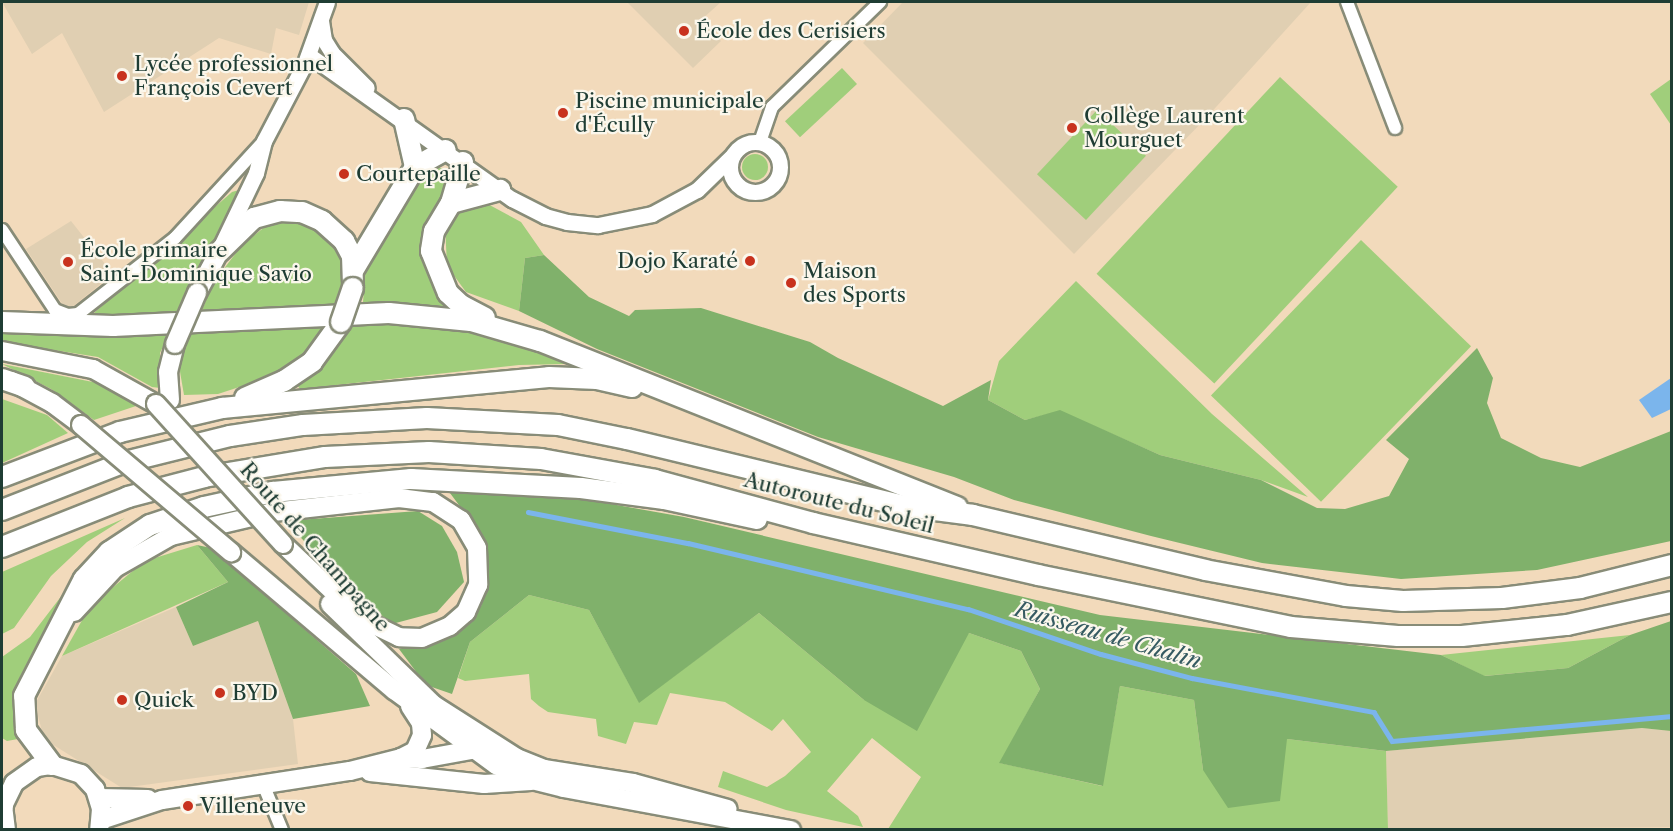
<!DOCTYPE html>
<meta charset="utf-8">
<style>
body{margin:0}
#map{position:relative;width:1673px;height:831px;overflow:hidden;background:#f2dabb;font-family:"Libre Caslon Text",serif}
div>[style]{position:absolute}
[style*='--x']{left:calc(var(--x)*1px);top:calc(var(--y)*1px);width:calc(var(--w)*1px);rotate:calc(var(--a)*1deg)}
.built>*{inset:0;background:#e0cfb2}
.green>*{inset:0;background:#a0ce7b;transform-origin:0 0}
.round{border-radius:50%}
.forest>*{inset:0;background:#80b16b}
.water>*{inset:0;background:#7bb5ec}
.stream>*{height:4.5px;margin:-2.25px;padding:0 2.25px;transform-origin:2.25px;border-radius:2.25px;background:#7bb5ec}
.roads{filter:drop-shadow(2px 0 #888c78) drop-shadow(-2px 0 #888c78) drop-shadow(0 2px #888c78) drop-shadow(0 -2px #888c78)}
.minor>*{height:12px;margin:-6px;padding:0 6px;transform-origin:6px;border-radius:6px;background:#fff}
.tertiary>*{height:15px;margin:-7.5px;padding:0 7.5px;transform-origin:7.5px;border-radius:7.5px;background:#fff}
.tertiary>.ring{margin:-7.5px;padding:0;box-sizing:content-box;background:none;border:15px solid #fff;border-radius:50%}
.primary>*{height:18px;margin:-9px;padding:0 9px;transform-origin:9px;border-radius:9px;background:#fff}
.trunk>*{height:20px;margin:-10px;padding:0 10px;transform-origin:10px;border-radius:10px;background:#fff}
.bridges{filter:drop-shadow(2px 0 #888c78) drop-shadow(-2px 0 #888c78) drop-shadow(0 2px #888c78) drop-shadow(0 -2px #888c78)}
.primary-bridge>*{height:18px;margin:-9px;padding:0 9px;transform-origin:9px;border-radius:9px;background:#fff}
.trunk-bridge>*{height:20px;margin:-10px;padding:0 10px;transform-origin:10px;border-radius:10px;background:#fff}
.dots>*{width:16px;height:16px;translate:-50% -50%;box-sizing:border-box;border:3px solid #fbf7ec;border-radius:50%}
span{translate:-50% -50%;white-space:nowrap;text-align:center;line-height:1.15;-webkit-text-stroke:4.5px #fbf7ec;paint-order:stroke}
.poi-label{font-size:21px;color:#1f3d34}
.left{translate:0 -50%;text-align:left}
.right{translate:-100% -50%;text-align:right}
.street-label{font-size:21px;color:#1f3d34}
.water-label{font-size:22px;color:#365b62;font-style:italic}
.frame{position:absolute;inset:0;border:3px solid #1f3d34;pointer-events:none}
</style>
<div id="map">
<div class="built">
<div style="clip-path:polygon(2px 2px,309px 2px,299px 35px,276px 28px,271px 54px,219px 38px,104px 112px,62px 33px,32px 54px)"></div>
<div style="clip-path:polygon(627px 2px,721px 2px,701px 20px,721px 41px,693px 68px)"></div>
<div style="clip-path:polygon(903px 2px,1311px 2px,1207px 117px,1074px 254px,863px 43px)"></div>
<div style="clip-path:polygon(71px 221px,113px 274px,67px 311px,26px 249px)"></div>
<div style="clip-path:polygon(176px 607px,193px 646px,258px 621px,293px 719px,298px 764px,122px 788px,44px 739px,35px 704px,62px 656px)"></div>
<div style="clip-path:polygon(1642px 728px,1671px 731px,1671px 827px,1388px 829px,1386px 751px)"></div>
</div>
<div class="green">
<div style="left:842px;top:68px;width:22px;height:78px;rotate:47deg"></div>
<div style="left:1280px;top:77px;width:161px;height:269px;rotate:43deg"></div>
<div style="clip-path:polygon(1671px 79px,1671px 125px,1650px 94px)"></div>
<div style="left:1097px;top:110px;width:67px;height:88px;rotate:43deg"></div>
<div class="round" style="left:742px;top:154px;width:26px;height:26px"></div>
<div style="clip-path:polygon(433px 166px,447px 170px,447px 188px,429px 217px,422px 259px,437px 292px,452px 307px,447px 310px,363px 302px,365px 275px,375px 248px,410px 194px)"></div>
<div style="clip-path:polygon(239px 190px,177px 317px,87px 319px,232px 192px)"></div>
<div style="clip-path:polygon(484px 202px,521px 222px,544px 255px,525px 258px,519px 311px,466px 292px,447px 266px,445px 224px,464px 206px)"></div>
<div style="clip-path:polygon(277px 217px,309px 220px,340px 249px,346px 277px,340px 305px,202px 310px,213px 283px,242px 245px)"></div>
<div style="left:1361px;top:240px;width:153px;height:216px;rotate:44deg"></div>
<div style="clip-path:polygon(1076px 281px,1212px 414px,1308px 497px,1261px 480px,1160px 455px,1060px 411px,1025px 420px,988px 400px,999px 361px)"></div>
<div style="clip-path:polygon(414px 321px,507px 335px,567px 358px,567px 364px,519px 365px,300px 389px,297px 385px,356px 323px)"></div>
<div style="clip-path:polygon(333px 324px,304px 354px,270px 377px,218px 394px,184px 395px,178px 360px,190px 329px)"></div>
<div style="clip-path:polygon(2px 326px,172px 327px,160px 353px,160px 388px,152px 387px,98px 357px,2px 342px)"></div>
<div style="clip-path:polygon(2px 364px,103px 384px,139px 405px,94px 420px,51px 389px)"></div>
<div style="clip-path:polygon(2px 399px,47px 415px,68px 433px,2px 463px)"></div>
<div style="clip-path:polygon(125px 518px,87px 542px,51px 576px,14px 628px,2px 634px,2px 572px)"></div>
<div style="clip-path:polygon(197px 545px,228px 582px,62px 656px,90px 606px,145px 561px)"></div>
<div style="clip-path:polygon(79px 573px,17px 695px,14px 708px,18px 739px,7px 741px,2px 738px,2px 657px,30px 637px)"></div>
<div style="clip-path:polygon(529px 595px,589px 610px,639px 702px,759px 613px,864px 700px,969px 633px,1021px 651px,1040px 689px,1000px 763px,1102px 786px,1120px 686px,1194px 700px,1203px 770px,1287px 739px,1386px 751px,1388px 829px,888px 829px,921px 777px,872px 738px,827px 791px,858px 816px,863px 827px,786px 810px,718px 787px,723px 771px,767px 787px,785px 776px,811px 752px,783px 719px,772px 731px,725px 702px,670px 693px,657px 725px,634px 722px,626px 744px,598px 736px,596px 719px,548px 712px,539px 706px,531px 699px,529px 674px,465px 681px,458px 678px,470px 642px)"></div>
<div style="clip-path:polygon(1630px 635px,1568px 668px,1484px 676px,1441px 655px)"></div>
</div>
<div class="forest">
<div style="clip-path:polygon(544px 255px,589px 297px,629px 316px,635px 310px,701px 308px,810px 342px,838px 358px,943px 406px,991px 380px,988px 400px,1025px 420px,1060px 410px,1160px 455px,1261px 480px,1317px 508px,1345px 509px,1389px 496px,1409px 459px,1386px 440px,1477px 348px,1493px 378px,1487px 403px,1501px 438px,1541px 458px,1580px 467px,1671px 431px,1671px 541px,1537px 570px,1401px 579px,1262px 563px,1151px 536px,1014px 500px,954px 477px,818px 437px,597px 349px,519px 311px,525px 258px)"></div>
<div style="clip-path:polygon(447px 489px,555px 494px,684px 517px,1100px 615px,1441px 655px,1485px 676px,1568px 668px,1630px 635px,1671px 621px,1671px 731px,1642px 728px,1386px 751px,1287px 739px,1280px 801px,1228px 808px,1203px 770px,1194px 700px,1120px 686px,1103px 786px,999px 763px,1040px 689px,1021px 651px,969px 633px,917px 731px,864px 700px,759px 613px,639px 703px,589px 610px,529px 595px,470px 642px,452px 694px,426px 685px,399px 649px,449px 634px,481px 606px,489px 575px,479px 532px)"></div>
<div style="clip-path:polygon(418px 511px,442px 526px,457px 552px,464px 582px,437px 612px,392px 624px,347px 586px,285px 521px)"></div>
<div style="clip-path:polygon(197px 545px,211px 548px,356px 674px,370px 706px,293px 719px,258px 621px,193px 646px,176px 607px,228px 582px)"></div>
</div>
<div class="water">
<div style="clip-path:polygon(1671px 378px,1671px 409px,1652px 418px,1639px 400px)"></div>
</div>
<div class="stream">
<div style="--x:528;--y:512;--w:163;--a:11"></div>
<div style="--x:688;--y:543;--w:288;--a:13.3"></div>
<div style="--x:968;--y:609;--w:140;--a:18.7"></div>
<div style="--x:1101;--y:654;--w:94;--a:14.8"></div>
<div style="--x:1192;--y:678;--w:185;--a:10.6"></div>
<div style="--x:1374;--y:712;--w:34;--a:58"></div>
<div style="--x:1392;--y:741;--w:281;--a:-5.1"></div>
</div>
<div class="roads">
<div class="minor">
<div style="--x:1347;--y:2;--w:135;--a:69.1"></div>
<div style="--x:760;--y:142;--w:37;--a:-71"></div>
<div style="--x:772;--y:107;--w:151;--a:-44.2"></div>
<div style="--x:2;--y:230;--w:96;--a:56.5"></div>
<div style="--x:55;--y:310;--w:14;--a:21"></div>
<div style="--x:68;--y:315;--w:10;--a:-6"></div>
<div style="--x:78;--y:314;--w:123;--a:-38.1"></div>
<div style="--x:175;--y:238;--w:132;--a:-47.5"></div>
<div style="--x:263;--y:784;--w:50;--a:67.6"></div>
</div>
<div class="tertiary">
<div style="--x:321;--y:21;--w:19;--a:81"></div>
<div style="--x:324;--y:40;--w:15;--a:58"></div>
<div style="--x:332;--y:53;--w:49;--a:45"></div>
<div style="--x:309;--y:55;--w:249;--a:35.4"></div>
<div style="--x:512;--y:199;--w:37;--a:27"></div>
<div style="--x:545;--y:216;--w:23;--a:15"></div>
<div style="--x:567;--y:222;--w:31;--a:6"></div>
<div style="--x:598;--y:225;--w:55;--a:-11.5"></div>
<div style="--x:652;--y:214;--w:51;--a:-28.1"></div>
<div style="--x:697;--y:190;--w:49;--a:-44.2"></div>
<div class="ring" style="left:730px;top:142px;width:35px;height:35px"></div>
<div style="--x:221;--y:246;--w:81;--a:-64.4"></div>
<div style="--x:256;--y:173;--w:33;--a:-76"></div>
<div style="--x:264;--y:141;--w:88;--a:-62.3"></div>
<div style="--x:305;--y:63;--w:65;--a:-70.2"></div>
</div>
<div class="primary">
<div style="--x:197;--y:293;--w:47;--a:-61.8"></div>
<div style="--x:2;--y:351;--w:93;--a:11.2"></div>
<div style="--x:93;--y:369;--w:72;--a:29.1"></div>
<div style="--x:11;--y:381;--w:47;--a:28.2"></div>
<div style="--x:52;--y:403;--w:36;--a:37"></div>
<div style="--x:170;--y:400;--w:28;--a:-94"></div>
<div style="--x:168;--y:372;--w:29;--a:-76"></div>
<div style="--x:231;--y:552;--w:214;--a:40.3"></div>
<div style="--x:394;--y:690;--w:127;--a:36.3"></div>
<div style="--x:496;--y:765;--w:39;--a:23"></div>
<div style="--x:532;--y:780;--w:33;--a:14"></div>
<div style="--x:564;--y:788;--w:231;--a:10.5"></div>
<div style="--x:330;--y:604;--w:145;--a:44.2"></div>
<div style="--x:434;--y:705;--w:98;--a:32.6"></div>
<div style="--x:517;--y:758;--w:29;--a:22"></div>
<div style="--x:544;--y:769;--w:90;--a:8.9"></div>
<div style="--x:633;--y:783;--w:98;--a:15.3"></div>
<div style="--x:74;--y:612;--w:60;--a:-47"></div>
<div style="--x:115;--y:568;--w:64;--a:-29.7"></div>
<div style="--x:171;--y:536;--w:105;--a:-13.2"></div>
<div style="--x:273;--y:512;--w:127;--a:-6.3"></div>
<div style="--x:399;--y:498;--w:34;--a:7"></div>
<div style="--x:433;--y:502;--w:33;--a:33"></div>
<div style="--x:461;--y:520;--w:32;--a:60"></div>
<div style="--x:477;--y:548;--w:37;--a:88"></div>
<div style="--x:478;--y:585;--w:30;--a:114"></div>
<div style="--x:466;--y:612;--w:21;--a:139"></div>
<div style="--x:450;--y:626;--w:30;--a:157"></div>
<div style="--x:422;--y:638;--w:23;--a:-178"></div>
<div style="--x:399;--y:637;--w:41;--a:-154.1"></div>
<div style="--x:362;--y:619;--w:109;--a:-136.5"></div>
<div style="--x:401;--y:758;--w:21;--a:3"></div>
<div style="--x:422;--y:759;--w:56;--a:-10.3"></div>
<div style="--x:370;--y:772;--w:115;--a:6"></div>
<div style="--x:484;--y:784;--w:47;--a:-3.7"></div>
<div style="--x:99;--y:798;--w:49;--a:1.2"></div>
<div style="--x:101;--y:820;--w:64;--a:-18.2"></div>
<div style="--x:162;--y:800;--w:190;--a:-8.8"></div>
<div style="--x:350;--y:771;--w:53;--a:-14.3"></div>
<div style="--x:401;--y:758;--w:16;--a:-27"></div>
<div style="--x:415;--y:751;--w:17;--a:-66"></div>
<div style="--x:422;--y:735;--w:12;--a:-95"></div>
<div style="--x:421;--y:723;--w:20;--a:-123"></div>
<div style="--x:6;--y:830;--w:24;--a:-97"></div>
<div style="--x:3;--y:806;--w:25;--a:-64"></div>
<div style="--x:14;--y:783;--w:28;--a:-35"></div>
<div style="--x:37;--y:767;--w:15;--a:-8"></div>
<div style="--x:52;--y:765;--w:30;--a:17"></div>
<div style="--x:81;--y:774;--w:21;--a:47"></div>
<div style="--x:95;--y:789;--w:21;--a:73"></div>
<div style="--x:101;--y:809;--w:21;--a:95"></div>
</div>
<div class="trunk">
<div style="--x:404;--y:119;--w:49;--a:77.1"></div>
<div style="--x:463;--y:162;--w:43;--a:106.3"></div>
<div style="--x:451;--y:203;--w:33;--a:121"></div>
<div style="--x:434;--y:231;--w:20;--a:99"></div>
<div style="--x:431;--y:251;--w:45;--a:68"></div>
<div style="--x:448;--y:293;--w:18;--a:43"></div>
<div style="--x:461;--y:305;--w:27;--a:28"></div>
<div style="--x:451;--y:203;--w:51;--a:-14.9"></div>
<div style="--x:219;--y:252;--w:49;--a:-44.2"></div>
<div style="--x:254;--y:218;--w:27;--a:-15"></div>
<div style="--x:280;--y:211;--w:22;--a:3"></div>
<div style="--x:302;--y:212;--w:22;--a:24"></div>
<div style="--x:322;--y:221;--w:30;--a:42"></div>
<div style="--x:344;--y:241;--w:17;--a:62"></div>
<div style="--x:352;--y:256;--w:32;--a:88"></div>
<div style="--x:354;--y:269;--w:119;--a:-59.1"></div>
<div style="--x:415;--y:167;--w:35;--a:-29"></div>
<div style="--x:2;--y:322;--w:111;--a:2.1"></div>
<div style="--x:113;--y:326;--w:276;--a:-2.7"></div>
<div style="--x:389;--y:313;--w:82;--a:5.6"></div>
<div style="--x:471;--y:321;--w:72;--a:16.2"></div>
<div style="--x:540;--y:341;--w:449;--a:21.7"></div>
<div style="--x:2;--y:379;--w:24;--a:19"></div>
<div style="--x:245;--y:398;--w:43;--a:-23.6"></div>
<div style="--x:284;--y:381;--w:34;--a:-34"></div>
<div style="--x:312;--y:362;--w:49;--a:-54.1"></div>
<div style="--x:2;--y:477;--w:126;--a:-20.9"></div>
<div style="--x:120;--y:432;--w:105;--a:-13.2"></div>
<div style="--x:222;--y:408;--w:328;--a:-5.4"></div>
<div style="--x:549;--y:377;--w:48;--a:2.4"></div>
<div style="--x:597;--y:379;--w:36;--a:13"></div>
<div style="--x:2;--y:510;--w:132;--a:-21.3"></div>
<div style="--x:125;--y:462;--w:108;--a:-13.9"></div>
<div style="--x:230;--y:436;--w:74;--a:-8.6"></div>
<div style="--x:303;--y:425;--w:124;--a:-3.2"></div>
<div style="--x:427;--y:418;--w:131;--a:3.1"></div>
<div style="--x:558;--y:425;--w:70;--a:11.5"></div>
<div style="--x:627;--y:439;--w:285;--a:13.6"></div>
<div style="--x:904;--y:506;--w:70;--a:7.4"></div>
<div style="--x:973;--y:515;--w:238;--a:13.3"></div>
<div style="--x:1205;--y:570;--w:143;--a:10.4"></div>
<div style="--x:1346;--y:596;--w:57;--a:5"></div>
<div style="--x:1403;--y:601;--w:99;--a:-1.7"></div>
<div style="--x:1502;--y:598;--w:79;--a:-7.3"></div>
<div style="--x:1580;--y:588;--w:95;--a:-14"></div>
<div style="--x:2;--y:547;--w:136;--a:-21.6"></div>
<div style="--x:128;--y:497;--w:79;--a:-14.7"></div>
<div style="--x:204;--y:477;--w:123;--a:-9.4"></div>
<div style="--x:325;--y:457;--w:104;--a:-2.8"></div>
<div style="--x:429;--y:452;--w:112;--a:3.6"></div>
<div style="--x:541;--y:459;--w:116;--a:10.4"></div>
<div style="--x:655;--y:480;--w:164;--a:15.2"></div>
<div style="--x:813;--y:523;--w:231;--a:13"></div>
<div style="--x:1038;--y:575;--w:258;--a:11.6"></div>
<div style="--x:1291;--y:627;--w:107;--a:4.8"></div>
<div style="--x:1398;--y:636;--w:64;--a:0"></div>
<div style="--x:1462;--y:636;--w:106;--a:-6"></div>
<div style="--x:1567;--y:625;--w:107;--a:-12.4"></div>
<div style="--x:52;--y:765;--w:44;--a:-126.6"></div>
<div style="--x:26;--y:730;--w:34;--a:-93"></div>
<div style="--x:24;--y:696;--w:131;--a:-62.9"></div>
<div style="--x:84;--y:579;--w:37;--a:-47"></div>
<div style="--x:109;--y:552;--w:49;--a:-33.4"></div>
<div style="--x:150;--y:525;--w:57;--a:-18.4"></div>
<div style="--x:204;--y:507;--w:71;--a:-12.3"></div>
<div style="--x:273;--y:492;--w:139;--a:-5.4"></div>
<div style="--x:411;--y:479;--w:170;--a:3"></div>
<div style="--x:581;--y:488;--w:84;--a:7.5"></div>
<div style="--x:664;--y:499;--w:95;--a:12.1"></div>
<div style="--x:2;--y:806;--w:1;--a:0"></div>
</div>
</div>
<div class="bridges">
<div class="primary-bridge">
<div style="--x:175;--y:344;--w:56;--a:-66.7"></div>
<div style="--x:156;--y:404;--w:189;--a:47.8"></div>
<div style="--x:81;--y:425;--w:197;--a:40.3"></div>
</div>
<div class="trunk-bridge">
<div style="--x:341;--y:322;--w:36;--a:-71"></div>
</div>
</div>
<div class="dots">
<div style="left:684px;top:31px;background:#c8321e"></div>
<div style="left:122px;top:76px;background:#c8321e"></div>
<div style="left:563px;top:113px;background:#c8321e"></div>
<div style="left:1072px;top:128px;background:#c8321e"></div>
<div style="left:344px;top:174px;background:#c8321e"></div>
<div style="left:750px;top:261px;background:#c8321e"></div>
<div style="left:68px;top:262px;background:#c8321e"></div>
<div style="left:791px;top:283px;background:#c8321e"></div>
<div style="left:220px;top:693px;background:#c8321e"></div>
<div style="left:122px;top:700px;background:#c8321e"></div>
<div style="left:188px;top:806px;background:#c8321e"></div>
</div>
<div class="poi-label">
<span class="left" style="left:696px;top:31px">École des Cerisiers</span>
<span class="left" style="left:134px;top:76px">Lycée professionnel<br>François Cevert</span>
<span class="left" style="left:575px;top:113px">Piscine municipale<br>d'Écully</span>
<span class="left" style="left:1084px;top:128px">Collège Laurent<br>Mourguet</span>
<span class="left" style="left:356px;top:174px">Courtepaille</span>
<span class="left" style="left:80px;top:262px">École primaire<br>Saint-Dominique Savio</span>
<span class="right" style="left:738px;top:261px">Dojo Karaté</span>
<span class="left" style="left:803px;top:283px">Maison<br>des Sports</span>
<span class="left" style="left:232px;top:693px">BYD</span>
<span class="left" style="left:134px;top:700px">Quick</span>
<span class="left" style="left:200px;top:806px">Villeneuve</span>
</div>
<div class="street-label">
<span style="left:839px;top:503px;rotate:14deg">Autoroute du Soleil</span>
<span style="left:315px;top:547px;rotate:49deg">Route de Champagne</span>
</div>
<div class="water-label">
<span style="left:1108px;top:635px;rotate:16deg">Ruisseau de Chalin</span>
</div>
<div class="frame"></div>
</div>
